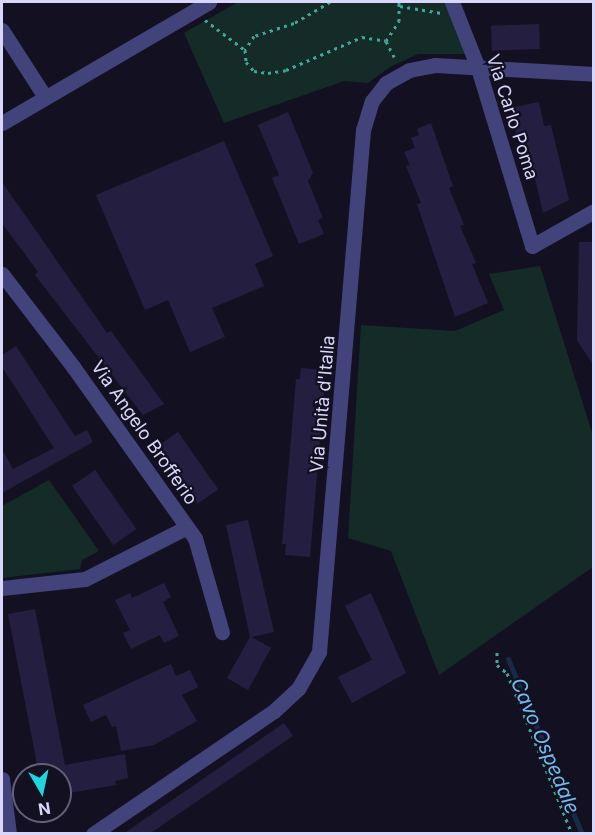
<!DOCTYPE html>
<meta charset="utf-8">
<style>
body{margin:0}
#map{position:relative;width:595px;height:835px;overflow:hidden;background:#131121;font-family:Inter,sans-serif}
div>[style]{position:absolute}
[style*='--x']{left:calc(var(--x)*1px);top:calc(var(--y)*1px);width:calc(var(--w)*1px);rotate:calc(var(--a)*1deg)}
.green>*{inset:0;background:#152b28}
.stream>*{height:5px;margin:-2.5px;padding:0 2.5px;transform-origin:2.5px;border-radius:2.5px;background:#162c46}
.building>*{inset:0;background:#241f40;transform-origin:0 0}
.path>*{height:3px;margin-top:-1.5px;transform-origin:0;background:repeating-linear-gradient(90deg,#3fa699 0 3px,transparent 0 7.5px)}
.minor>*{height:15px;margin:-7.5px;padding:0 7.5px;transform-origin:7.5px;border-radius:7.5px;background:#42437a}
span{translate:-50% -50%;white-space:nowrap;text-align:center;line-height:1.15;-webkit-text-stroke:4.5px #131121;paint-order:stroke}
.street-label{font-size:18px;color:#d8d7fa}
.water-label{font-size:20px;color:#72bbec;font-style:italic}
.frame{position:absolute;inset:0;border:3px solid #d8d7fa;pointer-events:none}
.north{position:absolute;left:12px;top:763px;width:60px;height:60px;box-sizing:border-box;background:#131121;border:2px solid #626078;border-radius:50%;rotate:171deg;font-size:16px;font-weight:700;line-height:24px;text-align:center;color:#d8d7fa}
.north::after{content:'';display:block;margin:auto;width:21px;height:27px;background:#1ed7de;clip-path:polygon(50% 0,100% 100%,50% 72%,0 100%)}
</style>
<div id="map">
<div class="green">
<div style="clip-path:polygon(238px 2px,446px 2px,465px 54px,418px 54px,390px 67px,368px 83px,344px 81px,224px 123px,184px 33px)"></div>
<div style="clip-path:polygon(540px 266px,593px 436px,593px 567px,439px 675px,391px 551px,348px 538px,361px 325px,455px 331px,504px 310px,489px 274px)"></div>
<div style="clip-path:polygon(49px 480px,99px 551px,82px 560px,80px 569px,2px 578px,2px 506px)"></div>
</div>
<div class="stream">
<div style="--x:508;--y:659;--w:190;--a:67.1"></div>
</div>
<div class="building">
<div style="left:539px;top:24px;width:25px;height:48px;rotate:88deg"></div>
<div style="clip-path:polygon(539px 102px,544px 126px,551px 125px,569px 200px,543px 213px,524px 131px,516px 134px,510px 108px)"></div>
<div style="clip-path:polygon(288px 112px,313px 173px,308px 181px,323px 218px,318px 220px,324px 234px,299px 244px,272px 178px,279px 175px,258px 125px)"></div>
<div style="clip-path:polygon(431px 123px,453px 186px,449px 188px,464px 225px,460px 226px,476px 263px,472px 264px,488px 303px,455px 317px,417px 204px,421px 203px,406px 166px,410px 165px,404px 152px,415px 148px,411px 138px,419px 135px,417px 129px)"></div>
<div style="clip-path:polygon(224px 141px,273px 256px,255px 264px,264px 286px,212px 308px,225px 337px,190px 352px,168px 300px,145px 310px,96px 195px)"></div>
<div style="clip-path:polygon(2px 182px,107px 333px,111px 331px,164px 404px,143px 415px,35px 275px,38px 272px,2px 223px)"></div>
<div style="clip-path:polygon(579px 242px,594px 242px,594px 366px,577px 340px)"></div>
<div style="clip-path:polygon(16px 346px,75px 436px,87px 430px,93px 442px,2px 493px,2px 449px,13px 469px,54px 448px,2px 367px,2px 355px)"></div>
<div style="clip-path:polygon(301px 368px,326px 370px,310px 557px,285px 555px,286px 544px,282px 544px,296px 379px,300px 379px)"></div>
<div style="left:178px;top:432px;width:70px;height:25px;rotate:55deg"></div>
<div style="left:95px;top:470px;width:72px;height:28px;rotate:55deg"></div>
<div style="clip-path:polygon(248px 520px,274px 632px,252px 637px,271px 648px,248px 690px,227px 678px,250px 637px,226px 525px)"></div>
<div style="clip-path:polygon(164px 583px,171px 597px,163px 602px,179px 636px,164px 643px,160px 635px,131px 649px,123px 633px,130px 630px,115px 600px,130px 593px,132px 598px)"></div>
<div style="clip-path:polygon(371px 593px,406px 673px,352px 703px,338px 677px,372px 660px,345px 606px)"></div>
<div style="clip-path:polygon(35px 609px,65px 765px,125px 754px,128px 778px,115px 781px,116px 785px,69px 793px,67px 778px,39px 775px,8px 614px)"></div>
<div style="clip-path:polygon(171px 664px,176px 676px,190px 670px,198px 687px,182px 695px,197px 721px,154px 745px,121px 751px,116px 726px,112px 727px,106px 715px,91px 722px,83px 705px)"></div>
<div style="clip-path:polygon(284px 723px,293px 736px,149px 834px,123px 834px)"></div>
</div>
<div class="path">
<div style="--x:330;--y:2;--w:42;--a:149.7"></div>
<div style="--x:294;--y:23;--w:42;--a:162"></div>
<div style="--x:254;--y:36;--w:17;--a:123"></div>
<div style="--x:245;--y:50;--w:12;--a:85"></div>
<div style="--x:246;--y:62;--w:12;--a:48"></div>
<div style="--x:254;--y:71;--w:14;--a:8"></div>
<div style="--x:268;--y:73;--w:18;--a:-9"></div>
<div style="--x:286;--y:70;--w:83;--a:-23.5"></div>
<div style="--x:362;--y:37;--w:24;--a:9"></div>
<div style="--x:386;--y:41;--w:24;--a:-57"></div>
<div style="--x:399;--y:21;--w:19;--a:-90"></div>
<div style="--x:400;--y:6;--w:42;--a:9.7"></div>
<div style="--x:205;--y:20;--w:50;--a:36.9"></div>
<div style="--x:386;--y:41;--w:22;--a:63"></div>
<div style="--x:497;--y:652;--w:13;--a:90"></div>
<div style="--x:497;--y:665;--w:13;--a:39"></div>
<div style="--x:507;--y:673;--w:174;--a:68"></div>
</div>
<div class="minor">
<div style="--x:452;--y:2;--w:71;--a:68.5"></div>
<div style="--x:478;--y:68;--w:186;--a:73.1"></div>
<div style="--x:532;--y:246;--w:71;--a:-29.4"></div>
<div style="--x:2;--y:30;--w:80;--a:57.3"></div>
<div style="--x:2;--y:123;--w:240;--a:-30.3"></div>
<div style="--x:2;--y:274;--w:118;--a:52.5"></div>
<div style="--x:74;--y:368;--w:209;--a:54.6"></div>
<div style="--x:195;--y:538;--w:98;--a:74"></div>
<div style="--x:2;--y:588;--w:83;--a:-6.2"></div>
<div style="--x:85;--y:579;--w:114;--a:-27"></div>
<div style="--x:2;--y:779;--w:55;--a:82.7"></div>
<div style="--x:93;--y:834;--w:219;--a:-34.2"></div>
<div style="--x:274;--y:711;--w:33;--a:-43"></div>
<div style="--x:298;--y:689;--w:43;--a:-60.4"></div>
<div style="--x:319;--y:652;--w:524;--a:-85.18"></div>
<div style="--x:363;--y:130;--w:30;--a:-73"></div>
<div style="--x:372;--y:101;--w:23;--a:-52"></div>
<div style="--x:386;--y:83;--w:26;--a:-29"></div>
<div style="--x:409;--y:70;--w:26;--a:-11"></div>
<div style="--x:435;--y:65;--w:159;--a:3.2"></div>
</div>
<div class="street-label">
<span style="left:512px;top:117px;rotate:72deg">Via Carlo Poma</span>
<span style="left:323px;top:404px;rotate:-85deg">Via Unità d'Italia</span>
<span style="left:144px;top:433px;rotate:55deg">Via Angelo Brofferio</span>
</div>
<div class="water-label">
<span style="left:545px;top:746px;rotate:67deg">Cavo Ospedale</span>
</div>
<div class="frame"></div>
<div class="north">N</div>
</div>
